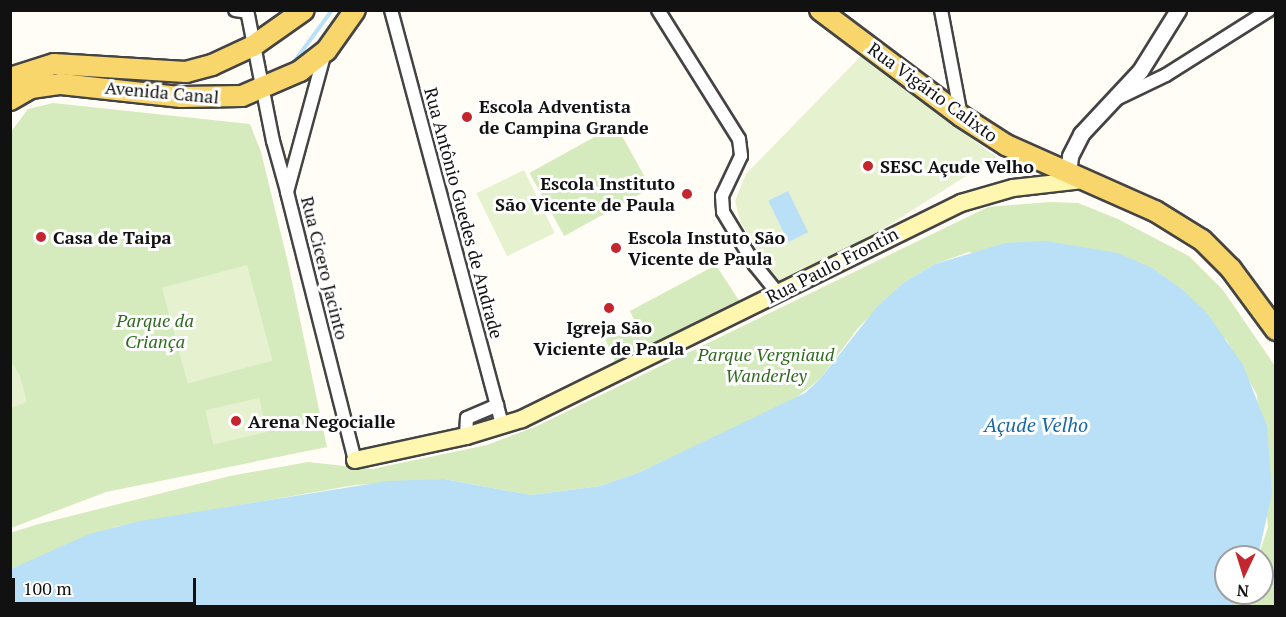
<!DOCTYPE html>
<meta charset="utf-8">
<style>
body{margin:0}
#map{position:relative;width:1286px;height:617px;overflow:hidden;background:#fffdf5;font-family:"PT Serif",serif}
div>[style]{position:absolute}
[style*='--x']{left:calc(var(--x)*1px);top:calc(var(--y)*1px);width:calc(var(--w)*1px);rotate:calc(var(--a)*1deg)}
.green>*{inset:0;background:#d5ebbd;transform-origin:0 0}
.pitch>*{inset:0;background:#e6f2cf;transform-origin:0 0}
.water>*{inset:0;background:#b9e0f7;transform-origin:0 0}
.stream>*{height:4px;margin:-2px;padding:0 2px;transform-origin:2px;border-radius:2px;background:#b9e0f7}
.roads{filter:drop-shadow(2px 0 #444) drop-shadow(-2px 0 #444) drop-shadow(0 2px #444) drop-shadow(0 -2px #444)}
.minor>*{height:12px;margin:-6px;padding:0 6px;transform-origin:6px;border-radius:6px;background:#fff}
.tertiary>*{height:15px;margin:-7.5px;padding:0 7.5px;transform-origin:7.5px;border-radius:7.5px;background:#fff}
.secondary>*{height:16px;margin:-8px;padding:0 8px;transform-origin:8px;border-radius:8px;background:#fff6b0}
.primary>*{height:20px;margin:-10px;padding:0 10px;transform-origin:10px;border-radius:10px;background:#f9d66b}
.dots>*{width:16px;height:16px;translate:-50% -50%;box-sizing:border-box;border:3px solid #fff;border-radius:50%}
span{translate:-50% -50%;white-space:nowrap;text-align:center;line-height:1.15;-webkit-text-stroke:6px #fff;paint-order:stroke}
.street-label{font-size:18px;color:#111}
.poi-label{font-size:18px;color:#111;font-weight:700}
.left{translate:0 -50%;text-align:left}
.right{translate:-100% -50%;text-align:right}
.park-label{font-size:18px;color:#2f6b1f;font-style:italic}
.water-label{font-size:20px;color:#1768a6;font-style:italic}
.frame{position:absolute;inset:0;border:12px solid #111;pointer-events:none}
.north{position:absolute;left:1214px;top:545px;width:60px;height:60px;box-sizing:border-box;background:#fff;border:2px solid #a0a0a0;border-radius:50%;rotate:184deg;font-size:16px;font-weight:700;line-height:24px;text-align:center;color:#111}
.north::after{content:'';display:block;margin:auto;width:21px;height:27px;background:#c4262e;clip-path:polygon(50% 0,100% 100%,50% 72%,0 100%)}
.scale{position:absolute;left:12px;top:578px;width:184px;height:27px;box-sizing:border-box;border:3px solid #111;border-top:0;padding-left:8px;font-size:18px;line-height:21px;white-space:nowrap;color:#111;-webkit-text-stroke:4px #fff;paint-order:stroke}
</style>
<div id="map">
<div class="green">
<div style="clip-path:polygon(53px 103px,250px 124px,261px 152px,288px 263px,327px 447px,106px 492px,11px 528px,10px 133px,28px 109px)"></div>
<div style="left:616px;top:125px;width:72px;height:99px;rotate:61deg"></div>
<div style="clip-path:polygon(1050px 202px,1078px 203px,1118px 219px,1189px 256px,1223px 290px,1275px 366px,1275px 606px,1233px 606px,1241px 593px,1262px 593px,1262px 557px,1258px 557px,1268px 527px,1257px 395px,1226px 339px,969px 252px,935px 264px,903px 283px,858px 328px,820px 379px,788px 404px,640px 472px,600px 486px,531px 495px,444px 479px,355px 485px,115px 527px,11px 569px,10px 533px,35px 525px,230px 476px,308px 462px,372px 469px,487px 445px,537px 426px,988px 207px)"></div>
<div style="clip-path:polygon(716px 265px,740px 302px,616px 363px,605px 339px,636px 324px,630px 311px)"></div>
</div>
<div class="pitch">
<div style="clip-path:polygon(862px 55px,996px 157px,856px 246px,778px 286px,740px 221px,735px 201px,746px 174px)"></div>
<div style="left:524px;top:170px;width:70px;height:53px;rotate:64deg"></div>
<div style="left:247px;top:265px;width:99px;height:88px;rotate:75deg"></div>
<div style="clip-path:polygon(10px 359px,20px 376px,27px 402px,11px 408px)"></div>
<div style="left:259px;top:398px;width:35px;height:55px;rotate:77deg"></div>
</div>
<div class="water">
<div style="left:788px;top:191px;width:46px;height:22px;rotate:64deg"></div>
<div style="clip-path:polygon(1045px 241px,1118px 253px,1152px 268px,1183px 290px,1207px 313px,1243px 365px,1267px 426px,1272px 493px,1258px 557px,1226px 557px,1226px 593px,1241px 593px,1233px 606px,11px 606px,11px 569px,89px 534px,140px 521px,388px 481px,444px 479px,531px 495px,600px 486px,640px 472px,805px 393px,820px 379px,876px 308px,903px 283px,935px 264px,1005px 243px)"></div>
</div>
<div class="stream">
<div style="--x:294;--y:62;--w:64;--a:-53.8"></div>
</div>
<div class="roads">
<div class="minor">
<div style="--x:235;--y:10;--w:12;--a:9"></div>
<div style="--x:247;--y:10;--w:134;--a:78.8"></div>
<div style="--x:273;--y:141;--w:52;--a:74.4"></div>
<div style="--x:391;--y:10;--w:430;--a:75"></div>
<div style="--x:658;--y:10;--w:152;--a:57.9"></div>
<div style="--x:739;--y:139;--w:17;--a:83"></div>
<div style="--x:741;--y:156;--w:44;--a:115.4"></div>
<div style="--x:722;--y:196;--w:16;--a:86"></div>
<div style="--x:723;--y:212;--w:62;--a:58.9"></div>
<div style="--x:755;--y:265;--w:36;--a:51"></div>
<div style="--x:941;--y:10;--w:108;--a:79.3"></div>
<div style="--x:325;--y:52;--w:145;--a:105.2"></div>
<div style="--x:287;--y:192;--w:276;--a:75.8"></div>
<div style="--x:1118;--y:98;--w:53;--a:-25.6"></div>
<div style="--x:1166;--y:75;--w:122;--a:-32.3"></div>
<div style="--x:466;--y:436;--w:18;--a:-87"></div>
<div style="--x:467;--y:418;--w:33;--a:-23"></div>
</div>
<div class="tertiary">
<div style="--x:1068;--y:173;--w:17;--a:-83"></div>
<div style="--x:1070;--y:156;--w:25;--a:-63"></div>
<div style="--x:1081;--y:134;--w:86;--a:-46.9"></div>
<div style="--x:1140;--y:71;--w:72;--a:-58.1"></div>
</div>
<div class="secondary">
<div style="--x:355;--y:460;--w:114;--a:-12.2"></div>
<div style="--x:466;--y:436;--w:59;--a:-16.9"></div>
<div style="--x:522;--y:419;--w:489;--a:-26.2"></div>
<div style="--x:961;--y:203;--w:54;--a:-16.1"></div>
<div style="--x:1013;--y:188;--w:70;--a:-6.5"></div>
</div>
<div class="primary">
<div style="--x:820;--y:10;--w:176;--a:36.9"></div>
<div style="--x:961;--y:116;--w:54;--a:32.8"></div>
<div style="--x:1006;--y:145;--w:163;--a:23.9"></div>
<div style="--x:1155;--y:211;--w:55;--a:31.7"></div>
<div style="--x:1202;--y:240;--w:41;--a:45"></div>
<div style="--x:1231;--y:269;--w:76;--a:53.6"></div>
<div style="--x:10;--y:78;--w:46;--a:-17.7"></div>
<div style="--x:54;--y:64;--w:132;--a:3.5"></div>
<div style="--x:186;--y:72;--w:27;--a:-15"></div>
<div style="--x:212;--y:65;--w:45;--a:-24.9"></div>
<div style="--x:253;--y:46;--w:62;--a:-35.2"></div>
<div style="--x:10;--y:100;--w:24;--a:-30"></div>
<div style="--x:31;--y:88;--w:30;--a:-8"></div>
<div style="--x:61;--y:84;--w:121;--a:6.2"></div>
<div style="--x:181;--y:97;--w:61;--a:-0.9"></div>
<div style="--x:242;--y:96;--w:63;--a:-23.3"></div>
<div style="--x:300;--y:71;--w:33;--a:-38"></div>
<div style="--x:326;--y:51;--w:50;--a:-54.7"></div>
</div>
</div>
<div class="dots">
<div style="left:467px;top:117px;background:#c4262e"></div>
<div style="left:868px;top:166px;background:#c4262e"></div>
<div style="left:687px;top:194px;background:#c4262e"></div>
<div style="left:41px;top:237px;background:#c4262e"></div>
<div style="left:616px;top:248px;background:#c4262e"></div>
<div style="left:609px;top:308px;background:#c4262e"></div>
<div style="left:236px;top:421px;background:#c4262e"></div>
</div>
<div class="street-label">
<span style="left:162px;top:92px;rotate:5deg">Avenida Canal</span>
<span style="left:933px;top:92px;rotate:36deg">Rua Vigário Calixto</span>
<span style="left:464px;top:213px;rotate:75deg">Rua Antônio Guedes de Andrade</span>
<span style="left:832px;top:265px;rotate:-27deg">Rua Paulo Frontin</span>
<span style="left:325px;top:268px;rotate:76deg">Rua Cicero Jacinto</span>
</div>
<div class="poi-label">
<span class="left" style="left:479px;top:117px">Escola Adventista<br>de Campina Grande</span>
<span class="left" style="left:880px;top:166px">SESC Açude Velho</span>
<span class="right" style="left:675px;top:194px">Escola Instituto<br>São Vicente de Paula</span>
<span class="left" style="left:53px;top:237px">Casa de Taipa</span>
<span class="left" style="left:628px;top:248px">Escola Instuto São<br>Vicente de Paula</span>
<span style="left:609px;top:338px">Igreja São<br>Viciente de Paula</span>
<span class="left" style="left:248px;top:421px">Arena Negocialle</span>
</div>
<div class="park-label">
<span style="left:155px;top:331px">Parque da<br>Criança</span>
<span style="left:766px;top:365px">Parque Vergniaud<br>Wanderley</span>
</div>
<div class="water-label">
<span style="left:1036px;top:424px">Açude Velho</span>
</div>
<div class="frame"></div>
<div class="north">N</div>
<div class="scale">100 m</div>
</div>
